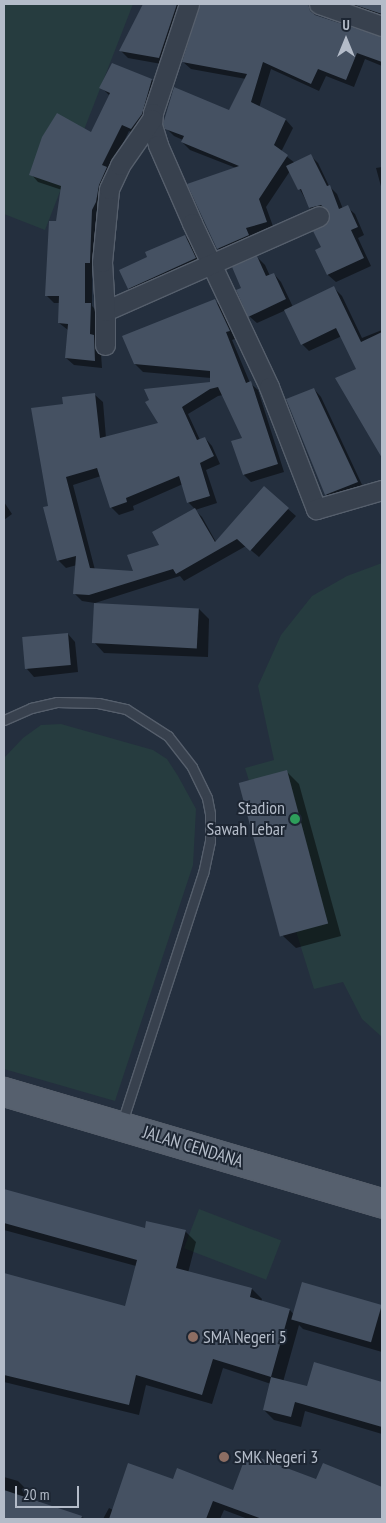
<!DOCTYPE html>
<style>
body{margin:0}
#map{position:relative;width:386px;height:1523px;overflow:hidden;background:#242f3e;font-family:"PT Sans Narrow",sans-serif}
div>[style]{position:absolute}
[style*='--x']{left:calc(var(--x)*1px);top:calc(var(--y)*1px);width:calc(var(--w)*1px);rotate:calc(var(--a)*1deg)}
.green>*{inset:0;background:#263c3f;transform-origin:0 0}
.shadow>*{inset:0;background:#0007}
.building>*{inset:0;background:#455162;transform-origin:0 0}
.roads{filter:drop-shadow(1px 0 #565f6c) drop-shadow(-1px 0 #565f6c) drop-shadow(0 1px #565f6c) drop-shadow(0 -1px #565f6c)}
.lane>*{height:9px;margin:-4.5px;padding:0 4.5px;transform-origin:4.5px;border-radius:4.5px;background:#38414e}
.street>*{height:19px;margin:-9.5px;padding:0 9.5px;transform-origin:9.5px;border-radius:9.5px;background:#38414e}
.primary>*{height:28px;margin:-14px;padding:0 14px;transform-origin:14px;border-radius:14px;background:#56606e}
.dots>*{width:14px;height:14px;translate:-50% -50%;box-sizing:border-box;border:2px solid #1d2633;border-radius:50%}
span{translate:-50% -50%;white-space:nowrap;text-align:center;line-height:1.15;-webkit-text-stroke:4px #1d2633;paint-order:stroke}
.poi-label{font-size:18px;color:#b4bcc9}
.right{translate:-100% -50%;text-align:right}
.left{translate:0 -50%;text-align:left}
.street-label{font-size:18px;color:#b4bcc9}
.frame{position:absolute;inset:0;border:5px solid #b4bcc9;pointer-events:none}
.north{position:absolute;left:321px;top:15px;width:50px;height:50px;-webkit-text-stroke:4px #1d2633;paint-order:stroke;rotate:0deg;font-size:14px;font-weight:700;line-height:20px;text-align:center;color:#b4bcc9}
.north::after{content:'';display:block;margin:auto;width:18px;height:22px;background:#b4bcc9;clip-path:polygon(50% 0,100% 100%,50% 72%,0 100%)}
.scale{position:absolute;left:15px;top:1486px;width:64px;height:22px;box-sizing:border-box;border:2px solid #b4bcc9;border-top:0;padding-left:6px;font-size:15px;line-height:18px;white-space:nowrap;color:#b4bcc9;-webkit-text-stroke:4px #1d2633;paint-order:stroke}
</style>
<div id="map">
<div class="green">
<div style="clip-path:polygon(4px 4px,133px 4px,45px 230px,4px 214px)"></div>
<div style="clip-path:polygon(382px 563px,382px 1037px,362px 1019px,343px 982px,314px 989px,245px 768px,274px 760px,258px 686px,281px 635px,312px 596px,347px 576px)"></div>
<div style="clip-path:polygon(61px 724px,153px 750px,167px 759px,178px 776px,196px 809px,193px 865px,115px 1101px,4px 1069px,4px 758px,23px 738px,41px 725px)"></div>
<div style="left:199px;top:1209px;width:88px;height:42px;rotate:21deg"></div>
</div>
<div class="shadow">
<div style="clip-path:polygon(147px 4px,189px 4px,167px 65px,128px 58px,121px 51px)"></div>
<div style="clip-path:polygon(200px 4px,238px 4px,309px 22px,312px 14px,382px 38px,382px 66px,365px 59px,354px 87px,326px 76px,319px 91px,271px 69px,259px 108px,286px 120px,293px 128px,281px 152px,295px 163px,311px 156px,318px 163px,329px 186px,337px 194px,343px 209px,347px 207px,355px 214px,364px 235px,358px 238px,371px 266px,336px 282px,328px 275px,317px 250px,322px 248px,329px 224px,329px 212px,317px 215px,310px 208px,290px 171px,266px 207px,274px 229px,225px 256px,218px 248px,236px 168px,190px 150px,182px 142px,183px 140px,174px 136px,166px 128px,230px 111px,246px 79px,191px 69px,183px 62px)"></div>
<div style="clip-path:polygon(338px 4px,382px 4px,382px 19px)"></div>
<div style="clip-path:polygon(113px 65px,152px 80px,159px 87px,139px 136px,129px 131px,109px 172px,97px 270px,92px 270px,92px 306px,98px 312px,102px 368px,74px 365px,66px 358px,68px 330px,59px 323px,60px 303px,54px 303px,46px 295px,62px 190px,38px 182px,31px 174px,92px 134px,110px 96px,101px 87px)"></div>
<div style="clip-path:polygon(382px 167px,382px 190px,376px 168px)"></div>
<div style="clip-path:polygon(185px 236px,192px 244px,203px 266px,136px 295px,129px 288px,149px 257px)"></div>
<div style="clip-path:polygon(257px 257px,265px 265px,270px 276px,274px 274px,281px 282px,293px 307px,334px 288px,342px 296px,362px 338px,382px 330px,382px 455px,336px 378px,358px 369px,342px 336px,309px 351px,302px 344px,286px 310px,257px 323px,249px 316px,243px 289px)"></div>
<div style="clip-path:polygon(evenodd,215px 301px,223px 308px,237px 338px,232px 340px,250px 383px,258px 390px,284px 472px,251px 482px,244px 475px,244px 439px,223px 395px,218px 396px,188px 414px,200px 440px,205px 438px,212px 446px,220px 464px,206px 470px,217px 503px,195px 510px,202px 517px,216px 542px,288px 509px,296px 516px,259px 557px,246px 546px,184px 581px,180px 576px,95px 603px,82px 601px,75px 594px,77px 565px,66px 568px,58px 560px,49px 507px,64px 405px,95px 395px,103px 402px,106px 438px,160px 424px,211px 384px,211px 378px,143px 372px,135px 364px,215px 301px,101px 476px,111px 507px,119px 515px,134px 510px,133px 506px,183px 484px,188px 502px,195px 509px,134px 573px,95px 570px,73px 485px,101px 476px)"></div>
<div style="clip-path:polygon(314px 389px,321px 397px,364px 489px,334px 501px,326px 494px)"></div>
<div style="clip-path:polygon(4px 502px,12px 514px,4px 520px)"></div>
<div style="clip-path:polygon(199px 609px,209px 619px,208px 657px,104px 653px,94px 642px)"></div>
<div style="clip-path:polygon(68px 634px,75px 642px,78px 672px,34px 677px,27px 669px)"></div>
<div style="clip-path:polygon(286px 771px,299px 784px,341px 936px,296px 948px,283px 936px)"></div>
<div style="clip-path:polygon(4px 1190px,145px 1229px,185px 1231px,196px 1242px,188px 1273px,252px 1289px,262px 1299px,261px 1302px,290px 1310px,294px 1315px,303px 1283px,382px 1306px,382px 1352px,303px 1329px,299px 1325px,283px 1382px,308px 1388px,315px 1364px,382px 1383px,382px 1434px,305px 1411px,301px 1427px,274px 1420px,264px 1410px,271px 1384px,223px 1368px,212px 1404px,146px 1385px,139px 1415px,4px 1382px,4px 1274px,126px 1308px,136px 1266px,4px 1230px)"></div>
<div style="clip-path:polygon(4px 1477px,18px 1481px,28px 1491px,26px 1499px,87px 1519px,4px 1519px)"></div>
<div style="clip-path:polygon(173px 1480px,234px 1492px,317px 1481px,382px 1495px,382px 1519px,248px 1519px,224px 1510px,220px 1519px,103px 1519px,109px 1508px,113px 1510px)"></div>
</div>
<div class="building">
<div style="clip-path:polygon(143px 4px,177px 4px,159px 58px,119px 51px)"></div>
<div style="clip-path:polygon(200px 4px,308px 4px,310px 11px,315px 15px,382px 37px,382px 62px,357px 53px,346px 80px,318px 69px,311px 84px,263px 62px,251px 102px,286px 119px,274px 145px,288px 155px,259px 199px,267px 222px,246px 228px,249px 235px,217px 249px,187px 184px,239px 166px,181px 142px,184px 136px,165px 129px,163px 124px,174px 87px,229px 110px,247px 74px,182px 62px)"></div>
<div style="clip-path:polygon(352px 4px,382px 4px,382px 14px)"></div>
<div style="clip-path:polygon(112px 63px,152px 79px,142px 114px,131px 129px,122px 125px,102px 165px,107px 167px,99px 185px,96px 202px,92px 210px,90px 263px,85px 263px,85px 303px,91px 303px,90px 334px,94px 335px,95px 361px,65px 358px,68px 324px,58px 323px,59px 296px,45px 296px,49px 221px,56px 221px,61px 186px,29px 175px,42px 137px,57px 113px,91px 132px,110px 93px,99px 88px)"></div>
<div style="clip-path:polygon(311px 154px,327px 186px,330px 185px,339px 209px,348px 205px,358px 227px,351px 230px,364px 258px,327px 275px,315px 250px,321px 247px,313px 231px,328px 223px,329px 212px,321px 205px,309px 208px,301px 189px,298px 190px,286px 166px)"></div>
<div style="clip-path:polygon(185px 235px,196px 258px,128px 289px,119px 270px,147px 257px,145px 252px)"></div>
<div style="clip-path:polygon(257px 256px,266px 276px,274px 273px,286px 299px,248px 317px,236px 290px,241px 288px,232px 267px)"></div>
<div style="clip-path:polygon(334px 286px,361px 342px,382px 332px,382px 458px,335px 378px,356px 369px,336px 328px,301px 345px,284px 310px)"></div>
<div style="clip-path:polygon(215px 299px,230px 331px,226px 332px,246px 383px,251px 381px,278px 464px,243px 475px,231px 441px,242px 438px,218px 387px,210px 389px,182px 407px,197px 440px,205px 437px,214px 456px,200px 463px,210px 496px,187px 503px,179px 476px,126px 498px,127px 502px,110px 508px,97px 468px,66px 477px,90px 568px,133px 571px,127px 555px,159px 545px,152px 532px,195px 508px,215px 542px,264px 486px,289px 508px,250px 551px,237px 539px,176px 574px,173px 569px,89px 595px,73px 594px,76px 556px,57px 561px,43px 507px,48px 506px,31px 408px,63px 404px,62px 397px,95px 393px,100px 438px,158px 423px,145px 402px,149px 400px,144px 389px,210px 382px,210px 371px,134px 364px,122px 336px)"></div>
<div style="clip-path:polygon(314px 388px,358px 482px,325px 495px,286px 399px)"></div>
<div style="left:94px;top:603px;width:105px;height:40px;rotate:3deg"></div>
<div style="left:68px;top:633px;width:32px;height:46px;rotate:85deg"></div>
<div style="left:287px;top:770px;width:159px;height:50px;rotate:75deg"></div>
<div style="clip-path:polygon(4px 1189px,145px 1228px,146px 1221px,186px 1230px,176px 1268px,252px 1288px,250px 1297px,290px 1309px,271px 1377px,213px 1359px,202px 1395px,136px 1375px,129px 1405px,4px 1375px,4px 1273px,125px 1306px,137px 1260px,4px 1223px)"></div>
<div style="left:302px;top:1282px;width:83px;height:39px;rotate:16deg"></div>
<div style="clip-path:polygon(314px 1362px,382px 1382px,382px 1427px,295px 1402px,291px 1417px,263px 1410px,271px 1377px,307px 1386px)"></div>
<div style="clip-path:polygon(247px 1453px,316px 1479px,323px 1463px,382px 1487px,382px 1519px,262px 1519px,213px 1501px,206px 1519px,109px 1519px,128px 1463px,173px 1479px,177px 1468px,233px 1490px)"></div>
<div style="clip-path:polygon(4px 1490px,82px 1516px,81px 1519px,4px 1519px)"></div>
</div>
<div class="roads">
<div class="lane">
<div style="--x:4;--y:720;--w:30;--a:-24"></div>
<div style="--x:31;--y:708;--w:27;--a:-13"></div>
<div style="--x:57;--y:702;--w:41;--a:1.4"></div>
<div style="--x:98;--y:703;--w:29;--a:12"></div>
<div style="--x:126;--y:709;--w:50;--a:32.7"></div>
<div style="--x:168;--y:736;--w:39;--a:52"></div>
<div style="--x:192;--y:767;--w:34;--a:64"></div>
<div style="--x:207;--y:798;--w:16;--a:79"></div>
<div style="--x:210;--y:814;--w:27;--a:90"></div>
<div style="--x:210;--y:841;--w:33;--a:102"></div>
<div style="--x:203;--y:873;--w:265;--a:108"></div>
</div>
<div class="street">
<div style="--x:189;--y:4;--w:115;--a:108.3"></div>
<div style="--x:153;--y:113;--w:12;--a:95"></div>
<div style="--x:152;--y:125;--w:21;--a:73"></div>
<div style="--x:158;--y:145;--w:85;--a:66.4"></div>
<div style="--x:192;--y:223;--w:181;--a:64.8"></div>
<div style="--x:269;--y:387;--w:131;--a:68.9"></div>
<div style="--x:316;--y:509;--w:69;--a:-16.1"></div>
<div style="--x:319;--y:4;--w:67;--a:19.2"></div>
<div style="--x:105;--y:311;--w:234;--a:-23.9"></div>
<div style="--x:105;--y:345;--w:34;--a:-90"></div>
<div style="--x:105;--y:311;--w:49;--a:-93.5"></div>
<div style="--x:102;--y:262;--w:73;--a:-84.5"></div>
<div style="--x:109;--y:189;--w:26;--a:-65"></div>
<div style="--x:120;--y:165;--w:56;--a:-55.2"></div>
</div>
<div class="primary">
<div style="--x:4;--y:1092;--w:394;--a:16.4"></div>
</div>
</div>
<div class="dots">
<div style="left:295px;top:819px;background:#2e9e5b"></div>
<div style="left:193px;top:1337px;background:#8d6e63"></div>
<div style="left:224px;top:1457px;background:#8d6e63"></div>
</div>
<div class="poi-label">
<span class="right" style="left:285px;top:819px">Stadion<br>Sawah Lebar</span>
<span class="left" style="left:203px;top:1337px">SMA Negeri 5</span>
<span class="left" style="left:234px;top:1457px">SMK Negeri 3</span>
</div>
<div class="street-label">
<span style="left:193px;top:1147px;rotate:17deg">JALAN CENDANA</span>
</div>
<div class="frame"></div>
<div class="north">U</div>
<div class="scale">20 m</div>
</div>
